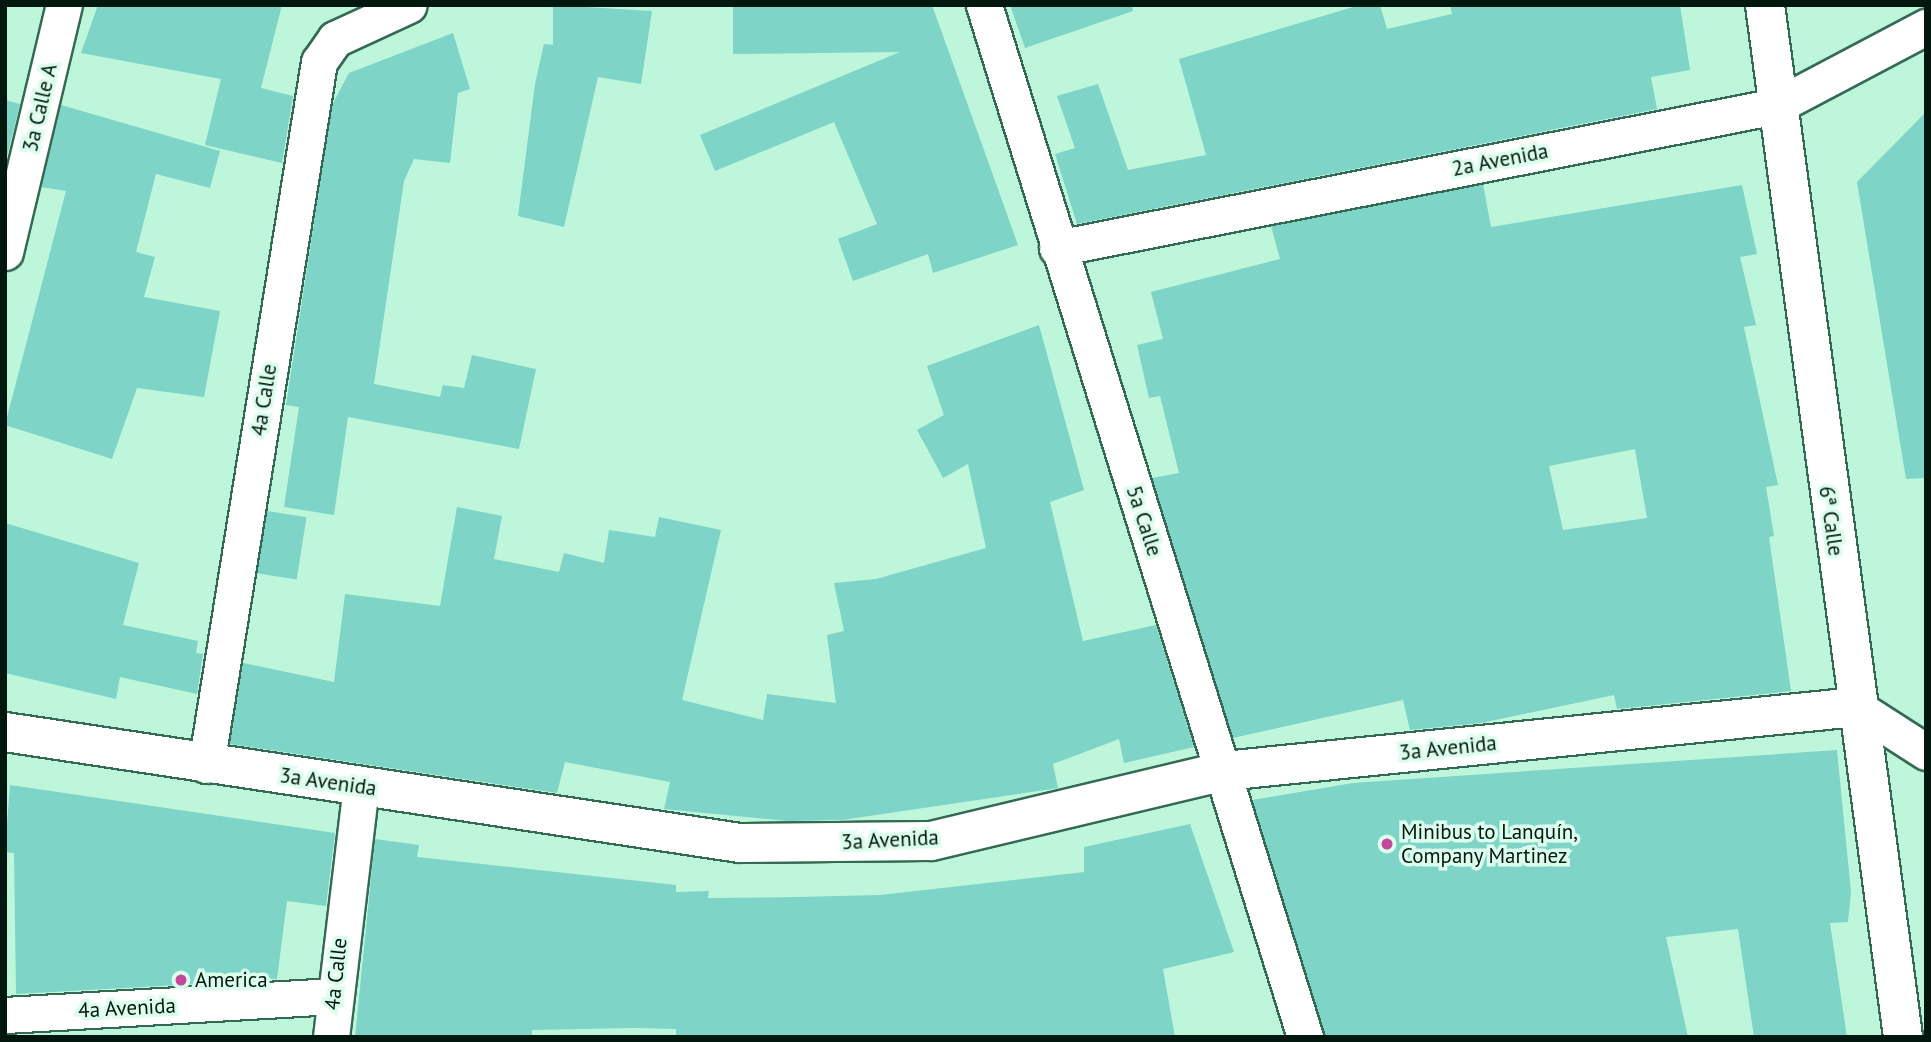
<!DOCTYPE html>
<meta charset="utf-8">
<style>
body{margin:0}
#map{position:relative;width:1931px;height:1042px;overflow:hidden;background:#bdf6da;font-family:"PT Sans",sans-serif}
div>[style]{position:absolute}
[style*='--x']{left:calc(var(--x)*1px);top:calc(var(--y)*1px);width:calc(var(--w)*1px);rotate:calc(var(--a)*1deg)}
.building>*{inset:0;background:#7dd4c7;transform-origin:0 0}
.roads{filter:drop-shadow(2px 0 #346a53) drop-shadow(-2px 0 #346a53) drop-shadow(0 2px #346a53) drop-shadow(0 -2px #346a53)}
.street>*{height:35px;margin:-17.5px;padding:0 17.5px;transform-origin:17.5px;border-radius:17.5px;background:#fff}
.secondary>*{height:38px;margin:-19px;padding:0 19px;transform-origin:19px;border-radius:19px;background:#fff}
.dots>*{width:19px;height:19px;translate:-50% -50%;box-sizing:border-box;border:4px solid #dcfeec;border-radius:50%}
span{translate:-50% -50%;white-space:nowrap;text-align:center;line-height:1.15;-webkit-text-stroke:7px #dcfeec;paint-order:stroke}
.street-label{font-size:21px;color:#02170e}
.poi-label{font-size:21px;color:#02170e}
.left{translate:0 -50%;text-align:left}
.frame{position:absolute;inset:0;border:7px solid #02170e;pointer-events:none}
</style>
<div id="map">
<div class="building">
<div style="clip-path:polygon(98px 5px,282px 5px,261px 88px,293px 96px,282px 163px,205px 145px,221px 79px,81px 53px)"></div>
<div style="clip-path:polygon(553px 5px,652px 11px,641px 84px,598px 77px,564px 227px,518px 216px,535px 84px,544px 44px,553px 45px)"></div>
<div style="clip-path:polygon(733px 5px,932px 5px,1018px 245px,933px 273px,928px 254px,853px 281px,838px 239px,877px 224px,834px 122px,715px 171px,700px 135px,900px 52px,733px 54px)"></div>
<div style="clip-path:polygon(1010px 5px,1132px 5px,1133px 11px,1025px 48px)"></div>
<div style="clip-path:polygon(1360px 5px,1380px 5px,1387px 29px,1452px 14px,1450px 5px,1680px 5px,1690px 70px,1651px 77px,1657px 109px,1077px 224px,1055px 154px,1075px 148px,1057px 96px,1098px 84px,1128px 170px,1206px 155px,1179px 59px)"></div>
<div style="clip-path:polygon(453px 33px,470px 89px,458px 93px,450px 163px,414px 159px,404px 181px,374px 384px,440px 397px,443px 385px,464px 388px,472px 355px,536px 369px,519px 449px,348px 417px,334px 515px,284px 507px,299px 407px,286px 405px,332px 105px,349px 73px)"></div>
<div style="clip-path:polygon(5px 100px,20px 104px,5px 164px)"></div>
<div style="clip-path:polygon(61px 105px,220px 151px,210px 188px,156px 174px,136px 252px,155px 257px,144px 297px,220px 311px,204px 397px,137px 388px,112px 459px,5px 425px,66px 191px,41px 187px)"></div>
<div style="clip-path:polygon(1926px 112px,1926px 478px,1906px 479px,1857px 182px)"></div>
<div style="clip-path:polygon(evenodd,1483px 184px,1491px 227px,1742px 185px,1757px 254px,1740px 257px,1756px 325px,1744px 327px,1778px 485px,1766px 487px,1774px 536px,1769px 537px,1791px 691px,1617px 709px,1614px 695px,1481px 723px,1410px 730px,1403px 700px,1233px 738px,1152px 478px,1179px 473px,1160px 396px,1149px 398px,1137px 345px,1163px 339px,1151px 292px,1280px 259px,1271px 226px,1483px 184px,1635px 449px,1647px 518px,1563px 530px,1549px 466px,1635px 449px)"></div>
<div style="clip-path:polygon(1039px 325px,1084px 490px,1050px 502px,1083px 641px,1156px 625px,1194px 747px,1124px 763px,1119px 739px,1053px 764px,1058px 788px,842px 820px,788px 821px,664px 809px,670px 782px,565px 762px,557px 793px,230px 744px,243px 663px,334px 682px,345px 594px,440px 606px,457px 507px,502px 516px,494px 559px,559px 572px,564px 553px,604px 563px,609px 530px,655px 537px,659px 517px,721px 530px,682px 700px,763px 720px,767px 694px,836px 703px,827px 635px,844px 631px,834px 583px,876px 579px,986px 548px,968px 464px,943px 478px,917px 430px,944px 415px,927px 366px)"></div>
<div style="left:267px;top:511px;width:40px;height:63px;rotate:9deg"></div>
<div style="clip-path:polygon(5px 523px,139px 563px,123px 625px,198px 641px,196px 653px,203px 654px,197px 694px,120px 677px,116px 699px,5px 673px)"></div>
<div style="clip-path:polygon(1837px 750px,1851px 892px,1848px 922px,1830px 923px,1847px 1037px,1754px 1037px,1738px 929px,1666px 937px,1688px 1037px,1325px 1037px,1252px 800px,1353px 783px)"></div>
<div style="clip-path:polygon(10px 785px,335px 833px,326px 906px,287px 901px,277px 979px,196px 973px,196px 984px,16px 994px,14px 853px,5px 852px)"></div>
<div style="clip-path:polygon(1190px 824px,1234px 952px,1163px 969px,1175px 1037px,676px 1037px,676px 1029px,634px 1028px,532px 1030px,532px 1037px,355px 1037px,375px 839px,419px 845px,417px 857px,676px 885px,676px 892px,709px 891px,708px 898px,798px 897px,880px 895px,1084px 872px,1084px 847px)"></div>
</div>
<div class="roads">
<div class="street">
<div style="--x:984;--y:5;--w:1081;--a:72.72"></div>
<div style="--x:1057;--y:248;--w:733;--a:-11.17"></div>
<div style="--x:1776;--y:106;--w:170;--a:-27.8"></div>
<div style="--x:5;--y:252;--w:254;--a:-76.6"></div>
<div style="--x:1856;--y:707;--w:83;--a:32.7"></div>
<div style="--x:206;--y:765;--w:712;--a:-80.87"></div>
<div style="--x:319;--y:62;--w:28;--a:-55"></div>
<div style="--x:335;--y:39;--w:81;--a:-24.7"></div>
<div style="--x:5;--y:1015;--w:328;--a:-3.3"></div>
<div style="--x:331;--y:1037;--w:252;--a:-83.2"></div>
</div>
<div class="secondary">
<div style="--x:1765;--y:5;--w:1041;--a:82.38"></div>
<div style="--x:5;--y:732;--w:743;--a:8.59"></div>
<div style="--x:740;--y:843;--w:191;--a:-0.6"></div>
<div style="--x:931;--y:841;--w:301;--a:-13.4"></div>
<div style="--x:1224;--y:771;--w:635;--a:-5.78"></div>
</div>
</div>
<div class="dots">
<div style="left:1387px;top:844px;background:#c4499a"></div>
<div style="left:181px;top:980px;background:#c4499a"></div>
</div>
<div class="street-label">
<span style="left:40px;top:108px;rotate:-77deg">3a Calle A</span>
<span style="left:1500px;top:160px;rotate:-11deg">2a Avenida</span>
<span style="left:264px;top:400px;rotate:-81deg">4a Calle</span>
<span style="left:1144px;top:521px;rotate:72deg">5a Calle</span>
<span style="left:1831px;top:521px;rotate:82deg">6ª Calle</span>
<span style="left:1448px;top:748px;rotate:-6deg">3a Avenida</span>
<span style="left:328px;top:782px;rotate:8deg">3a Avenida</span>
<span style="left:890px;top:840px;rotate:-3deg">3a Avenida</span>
<span style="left:336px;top:974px;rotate:-84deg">4a Calle</span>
<span style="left:127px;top:1008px;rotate:-3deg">4a Avenida</span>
</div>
<div class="poi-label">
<span class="left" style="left:1401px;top:844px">Minibus to Lanquín,<br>Company Martinez</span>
<span class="left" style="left:195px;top:980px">America</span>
</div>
<div class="frame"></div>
</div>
